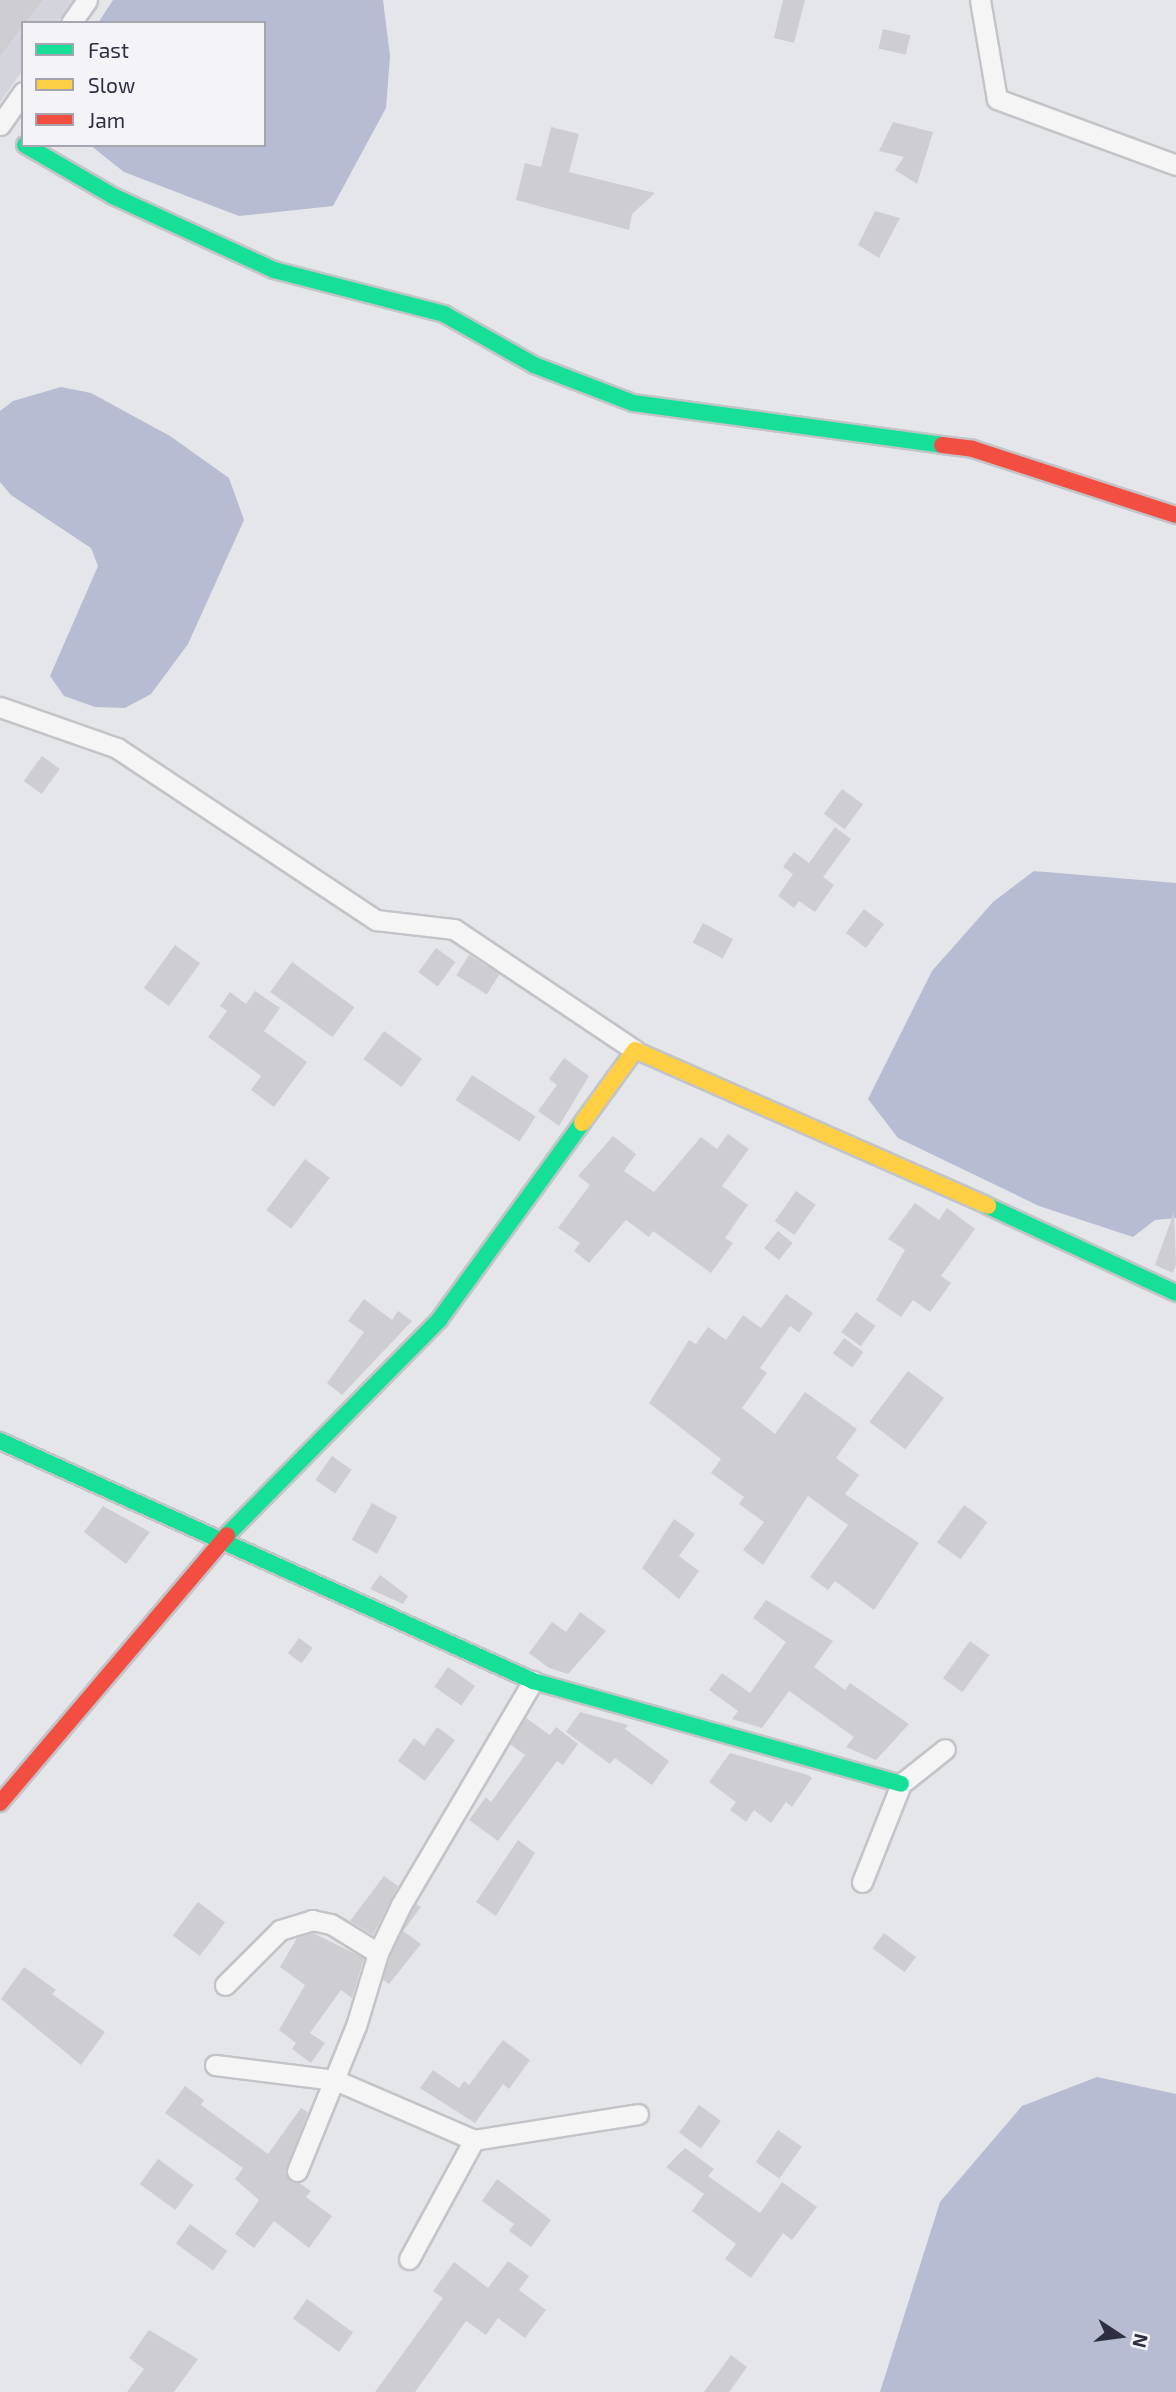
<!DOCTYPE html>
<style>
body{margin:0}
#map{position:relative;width:1176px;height:2392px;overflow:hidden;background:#e5e6ea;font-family:"Exo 2",sans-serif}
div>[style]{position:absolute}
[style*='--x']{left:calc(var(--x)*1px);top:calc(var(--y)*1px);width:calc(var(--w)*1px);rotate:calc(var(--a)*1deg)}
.built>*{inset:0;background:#d4d5dc}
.water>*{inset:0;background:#b7bcd2}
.building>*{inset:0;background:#ceced2;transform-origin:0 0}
.roads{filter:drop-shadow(2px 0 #c3c4c8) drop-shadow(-2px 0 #c3c4c8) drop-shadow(0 2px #c3c4c8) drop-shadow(0 -2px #c3c4c8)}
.street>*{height:19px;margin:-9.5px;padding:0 9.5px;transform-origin:9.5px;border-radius:9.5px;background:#f5f5f6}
.fast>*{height:16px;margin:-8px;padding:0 8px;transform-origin:8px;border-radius:8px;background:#16e098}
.slow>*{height:16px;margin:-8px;padding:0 8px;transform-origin:8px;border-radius:8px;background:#ffcf43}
.jam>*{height:16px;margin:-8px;padding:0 8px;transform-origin:8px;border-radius:8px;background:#f24e42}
span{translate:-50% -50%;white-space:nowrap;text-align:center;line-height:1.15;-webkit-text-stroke:5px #f4f4f8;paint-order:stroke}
.legend{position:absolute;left:21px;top:21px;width:245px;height:126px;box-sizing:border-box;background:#f4f4f8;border:2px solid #a4a5af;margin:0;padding:9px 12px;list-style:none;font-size:21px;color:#2d2f41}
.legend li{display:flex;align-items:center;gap:14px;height:35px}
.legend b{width:35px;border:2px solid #a4a5af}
.north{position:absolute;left:1085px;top:2301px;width:70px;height:70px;-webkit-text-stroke:5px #f4f4f8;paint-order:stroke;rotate:103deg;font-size:19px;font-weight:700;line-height:28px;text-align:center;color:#2d2f41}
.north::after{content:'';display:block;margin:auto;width:24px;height:32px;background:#2d2f41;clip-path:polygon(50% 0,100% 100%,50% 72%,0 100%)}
</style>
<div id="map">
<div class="built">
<div style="clip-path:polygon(43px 0,73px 0,57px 23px,26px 23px)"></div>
<div style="clip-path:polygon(23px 27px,23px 70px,0 102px,0 57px)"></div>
</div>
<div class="water">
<div style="clip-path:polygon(113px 0,383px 0,390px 56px,386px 108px,333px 206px,239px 216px,124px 172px,90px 145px,264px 145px,264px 23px,98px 23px)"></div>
<div style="clip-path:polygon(61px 387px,91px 393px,170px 436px,229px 478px,244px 520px,188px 644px,151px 694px,125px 708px,95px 707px,64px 696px,50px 676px,98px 566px,91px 548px,11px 495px,0 482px,0 411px,13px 401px)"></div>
<div style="clip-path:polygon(1034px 871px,1176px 883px,1176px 1218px,1155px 1220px,1133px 1237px,1039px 1206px,898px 1138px,868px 1099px,932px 971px,993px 902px)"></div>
<div style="clip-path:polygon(1097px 2077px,1176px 2094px,1176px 2392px,880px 2392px,940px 2202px,1022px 2106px)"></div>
</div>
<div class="building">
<div style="clip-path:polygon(0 0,43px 0,0 57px)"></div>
<div style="clip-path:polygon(783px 0,805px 0,794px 43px,774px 38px)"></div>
<div style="left:883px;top:29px;width:28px;height:20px;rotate:13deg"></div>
<div style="clip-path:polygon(893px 122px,933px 132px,917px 184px,895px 170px,904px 157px,879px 151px)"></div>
<div style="clip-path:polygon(551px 127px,579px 134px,569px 172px,655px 193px,632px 214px,629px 230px,516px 200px,525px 163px,541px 167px)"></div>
<div style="clip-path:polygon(875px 211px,900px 218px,879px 258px,858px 245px)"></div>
<div style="left:42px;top:756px;width:22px;height:31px;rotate:36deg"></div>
<div style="left:842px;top:789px;width:26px;height:31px;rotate:36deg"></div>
<div style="clip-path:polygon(835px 827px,851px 839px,823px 877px,834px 885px,815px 912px,799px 901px,794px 908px,778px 896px,793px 874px,783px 867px,794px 852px,809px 863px)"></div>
<div style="left:864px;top:909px;width:25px;height:30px;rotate:37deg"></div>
<div style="left:703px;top:923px;width:34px;height:22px;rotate:28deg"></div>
<div style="left:175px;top:945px;width:31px;height:53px;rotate:36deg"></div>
<div style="left:436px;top:948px;width:24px;height:30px;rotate:36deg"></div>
<div style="left:469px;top:955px;width:36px;height:24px;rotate:32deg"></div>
<div style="left:292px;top:962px;width:77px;height:37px;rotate:36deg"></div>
<div style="clip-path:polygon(255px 991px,280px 1008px,264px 1031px,307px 1062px,274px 1107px,251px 1090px,261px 1076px,208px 1037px,227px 1011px,220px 1006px,230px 992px,246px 1004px)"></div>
<div style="left:384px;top:1031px;width:47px;height:35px;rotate:36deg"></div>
<div style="clip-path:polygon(564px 1058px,589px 1076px,559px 1126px,538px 1111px,557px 1085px,549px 1079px)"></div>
<div style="left:472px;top:1075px;width:76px;height:30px;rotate:33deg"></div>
<div style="clip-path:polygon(728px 1134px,749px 1149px,722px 1186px,748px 1205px,725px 1238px,733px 1243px,711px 1273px,653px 1231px,649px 1237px,626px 1220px,589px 1263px,574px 1251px,580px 1243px,558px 1228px,590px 1185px,578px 1176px,613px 1136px,636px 1154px,624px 1171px,654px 1192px,701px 1137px,717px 1149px)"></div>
<div style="left:305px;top:1159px;width:31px;height:64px;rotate:37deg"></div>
<div style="left:796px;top:1191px;width:24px;height:37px;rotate:35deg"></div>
<div style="clip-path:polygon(915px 1203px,939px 1220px,947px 1208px,975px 1229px,941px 1276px,951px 1283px,930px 1312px,913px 1300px,901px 1317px,876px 1300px,905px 1250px,888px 1239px)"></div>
<div style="clip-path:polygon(1174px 1212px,1176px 1264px,1173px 1273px,1155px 1265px)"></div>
<div style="left:778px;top:1231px;width:19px;height:22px;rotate:39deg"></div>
<div style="clip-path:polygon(786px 1294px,813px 1313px,799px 1333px,790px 1326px,760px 1368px,767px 1373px,742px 1408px,775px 1434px,805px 1392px,857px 1429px,836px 1458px,859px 1475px,845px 1494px,919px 1543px,874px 1610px,835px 1581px,828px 1590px,810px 1577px,848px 1525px,808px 1496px,763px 1565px,743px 1550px,764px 1522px,739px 1504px,744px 1497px,711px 1473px,721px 1459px,649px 1403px,689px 1340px,696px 1344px,708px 1327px,726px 1340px,743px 1315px,761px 1328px)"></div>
<div style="clip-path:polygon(364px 1299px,392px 1320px,398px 1311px,412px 1321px,342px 1395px,327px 1383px,364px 1332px,348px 1321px)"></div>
<div style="left:856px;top:1312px;width:24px;height:25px;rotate:36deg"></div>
<div style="left:844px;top:1338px;width:24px;height:19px;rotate:36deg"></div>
<div style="left:908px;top:1371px;width:45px;height:64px;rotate:37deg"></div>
<div style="left:332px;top:1456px;width:24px;height:29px;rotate:35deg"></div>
<div style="left:372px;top:1503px;width:29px;height:42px;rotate:29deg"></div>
<div style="left:964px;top:1505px;width:29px;height:46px;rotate:36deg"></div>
<div style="clip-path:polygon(103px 1506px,150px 1532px,126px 1564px,84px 1532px)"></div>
<div style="clip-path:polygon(674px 1519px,695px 1534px,679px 1556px,699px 1571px,679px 1599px,642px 1568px)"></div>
<div style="clip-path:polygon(380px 1575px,408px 1596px,403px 1604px,370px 1589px)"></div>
<div style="clip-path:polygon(766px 1600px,833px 1641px,814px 1667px,845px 1690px,850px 1683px,909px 1724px,876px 1760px,846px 1747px,854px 1737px,789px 1691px,762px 1728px,732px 1719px,738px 1711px,709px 1690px,722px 1673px,750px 1693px,786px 1642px,753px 1618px)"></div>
<div style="clip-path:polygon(580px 1612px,606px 1631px,568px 1674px,549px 1668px,529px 1653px,552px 1622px,566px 1632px)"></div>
<div style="left:299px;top:1638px;width:17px;height:19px;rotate:36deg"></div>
<div style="left:970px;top:1641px;width:24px;height:46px;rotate:36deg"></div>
<div style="left:448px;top:1667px;width:33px;height:24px;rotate:35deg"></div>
<div style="clip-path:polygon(580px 1712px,628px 1725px,625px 1729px,669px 1761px,652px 1785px,615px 1758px,610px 1764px,566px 1732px)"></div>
<div style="clip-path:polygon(526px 1718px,550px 1735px,556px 1727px,578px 1744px,563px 1765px,557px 1761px,498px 1841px,469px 1820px,486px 1797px,491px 1802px,525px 1755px,510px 1744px)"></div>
<div style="clip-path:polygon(437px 1727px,455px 1740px,425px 1781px,398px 1761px,414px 1738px,424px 1746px)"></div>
<div style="clip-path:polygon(730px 1753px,808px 1775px,812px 1778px,792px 1807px,786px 1802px,771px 1823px,754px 1810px,746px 1822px,730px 1810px,736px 1802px,709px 1782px)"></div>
<div style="clip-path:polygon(518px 1840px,535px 1853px,496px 1916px,476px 1902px)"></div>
<div style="clip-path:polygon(384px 1876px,398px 1886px,373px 1935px,350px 1921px)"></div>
<div style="left:198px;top:1902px;width:34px;height:42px;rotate:37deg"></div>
<div style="clip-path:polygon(416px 1904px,421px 1907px,403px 1931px,421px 1944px,389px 1984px,383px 1980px,389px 1957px)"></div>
<div style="clip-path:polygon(313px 1933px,364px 1958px,352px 1998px,341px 1990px,310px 2033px,325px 2043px,311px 2063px,292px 2049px,296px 2043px,279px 2030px,305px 1985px,280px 1967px,297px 1938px)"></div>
<div style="left:884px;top:1933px;width:40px;height:19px;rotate:37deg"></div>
<div style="clip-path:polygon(24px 1967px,56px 1990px,52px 1994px,105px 2032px,81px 2065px,1px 1999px)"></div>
<div style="clip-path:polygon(503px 2040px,530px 2060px,509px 2089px,503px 2084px,475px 2123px,420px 2088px,433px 2070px,459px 2088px,464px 2081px,469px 2085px)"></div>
<div style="clip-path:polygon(185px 2086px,204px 2100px,201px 2105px,268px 2154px,301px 2108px,308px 2112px,285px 2173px,311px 2191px,306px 2197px,332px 2216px,309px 2248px,274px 2221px,254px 2248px,235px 2234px,259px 2200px,235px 2179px,243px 2168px,165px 2113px)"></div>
<div style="left:699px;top:2105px;width:27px;height:34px;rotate:36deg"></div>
<div style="left:778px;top:2130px;width:29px;height:39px;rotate:35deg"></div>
<div style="clip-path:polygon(685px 2148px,714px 2169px,708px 2176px,760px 2213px,782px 2182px,817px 2207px,792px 2240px,783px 2233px,751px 2278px,725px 2259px,736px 2244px,692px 2211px,704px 2194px,666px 2167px)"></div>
<div style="left:158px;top:2159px;width:44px;height:31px;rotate:36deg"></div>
<div style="clip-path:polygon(497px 2179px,551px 2220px,531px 2247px,509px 2231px,514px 2224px,482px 2201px)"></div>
<div style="left:190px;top:2224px;width:46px;height:24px;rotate:36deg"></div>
<div style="clip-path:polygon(508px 2261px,529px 2276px,519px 2290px,546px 2310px,525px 2338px,498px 2318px,486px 2335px,466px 2321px,415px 2392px,375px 2392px,443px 2298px,433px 2291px,454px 2262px,488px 2288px)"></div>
<div style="left:307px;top:2299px;width:57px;height:24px;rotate:36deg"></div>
<div style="clip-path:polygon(149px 2330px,198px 2359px,174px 2392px,127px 2392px,144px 2369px,129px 2358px)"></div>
<div style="clip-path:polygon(731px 2355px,747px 2367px,729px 2392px,704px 2392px)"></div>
</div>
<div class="roads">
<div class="street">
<div style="--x:980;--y:0;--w:100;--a:80.3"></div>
<div style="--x:997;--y:99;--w:191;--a:20.2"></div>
<div style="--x:71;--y:23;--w:28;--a:-55"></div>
<div style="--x:0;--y:125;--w:40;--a:-55.1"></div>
<div style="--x:0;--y:707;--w:124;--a:19.3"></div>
<div style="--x:117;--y:748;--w:311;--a:33.6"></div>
<div style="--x:376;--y:920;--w:79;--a:6.6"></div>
<div style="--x:454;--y:929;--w:218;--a:33.8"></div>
<div style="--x:862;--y:1882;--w:105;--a:-68.3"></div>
<div style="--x:901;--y:1784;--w:56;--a:-38.5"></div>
<div style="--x:225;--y:1985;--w:78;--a:-45"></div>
<div style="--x:280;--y:1930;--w:34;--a:-17"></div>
<div style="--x:312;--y:1920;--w:19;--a:12"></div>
<div style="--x:331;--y:1924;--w:55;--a:31.7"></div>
<div style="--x:215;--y:2065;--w:121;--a:7.1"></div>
<div style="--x:335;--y:2080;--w:151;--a:23.3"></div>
<div style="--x:297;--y:2171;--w:157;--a:-67.9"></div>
<div style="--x:356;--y:2026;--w:76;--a:-73.2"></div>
<div style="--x:378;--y:1953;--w:53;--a:-64.4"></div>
<div style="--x:401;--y:1905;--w:260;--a:-59.5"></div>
<div style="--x:409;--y:2259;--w:136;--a:-61.4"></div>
<div style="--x:474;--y:2140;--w:166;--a:-9"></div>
</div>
<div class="fast">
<div style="--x:25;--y:145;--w:102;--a:30.1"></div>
<div style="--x:113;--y:196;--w:177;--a:24.7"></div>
<div style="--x:274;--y:270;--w:176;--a:14.5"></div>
<div style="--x:444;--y:314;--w:103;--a:29.5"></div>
<div style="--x:534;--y:365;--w:106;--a:21"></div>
<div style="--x:633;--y:403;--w:312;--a:7.7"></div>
<div style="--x:988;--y:1206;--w:207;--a:24.8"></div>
<div style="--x:0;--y:1441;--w:585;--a:24.24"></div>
<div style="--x:533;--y:1681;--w:382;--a:15.6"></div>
<div style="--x:227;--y:1535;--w:302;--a:-45.4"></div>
<div style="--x:439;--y:1320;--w:243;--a:-54"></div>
</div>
<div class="slow">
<div style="--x:582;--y:1123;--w:90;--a:-54"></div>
<div style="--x:635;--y:1050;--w:386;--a:23.8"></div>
</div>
<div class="jam">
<div style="--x:942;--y:445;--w:31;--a:7"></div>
<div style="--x:973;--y:449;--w:213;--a:18"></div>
<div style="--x:0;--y:1803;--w:351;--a:-49.7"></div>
</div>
</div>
<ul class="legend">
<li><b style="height:9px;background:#16e098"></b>Fast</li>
<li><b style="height:9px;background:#ffcf43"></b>Slow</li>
<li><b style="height:9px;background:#f24e42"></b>Jam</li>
</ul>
<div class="north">N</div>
</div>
